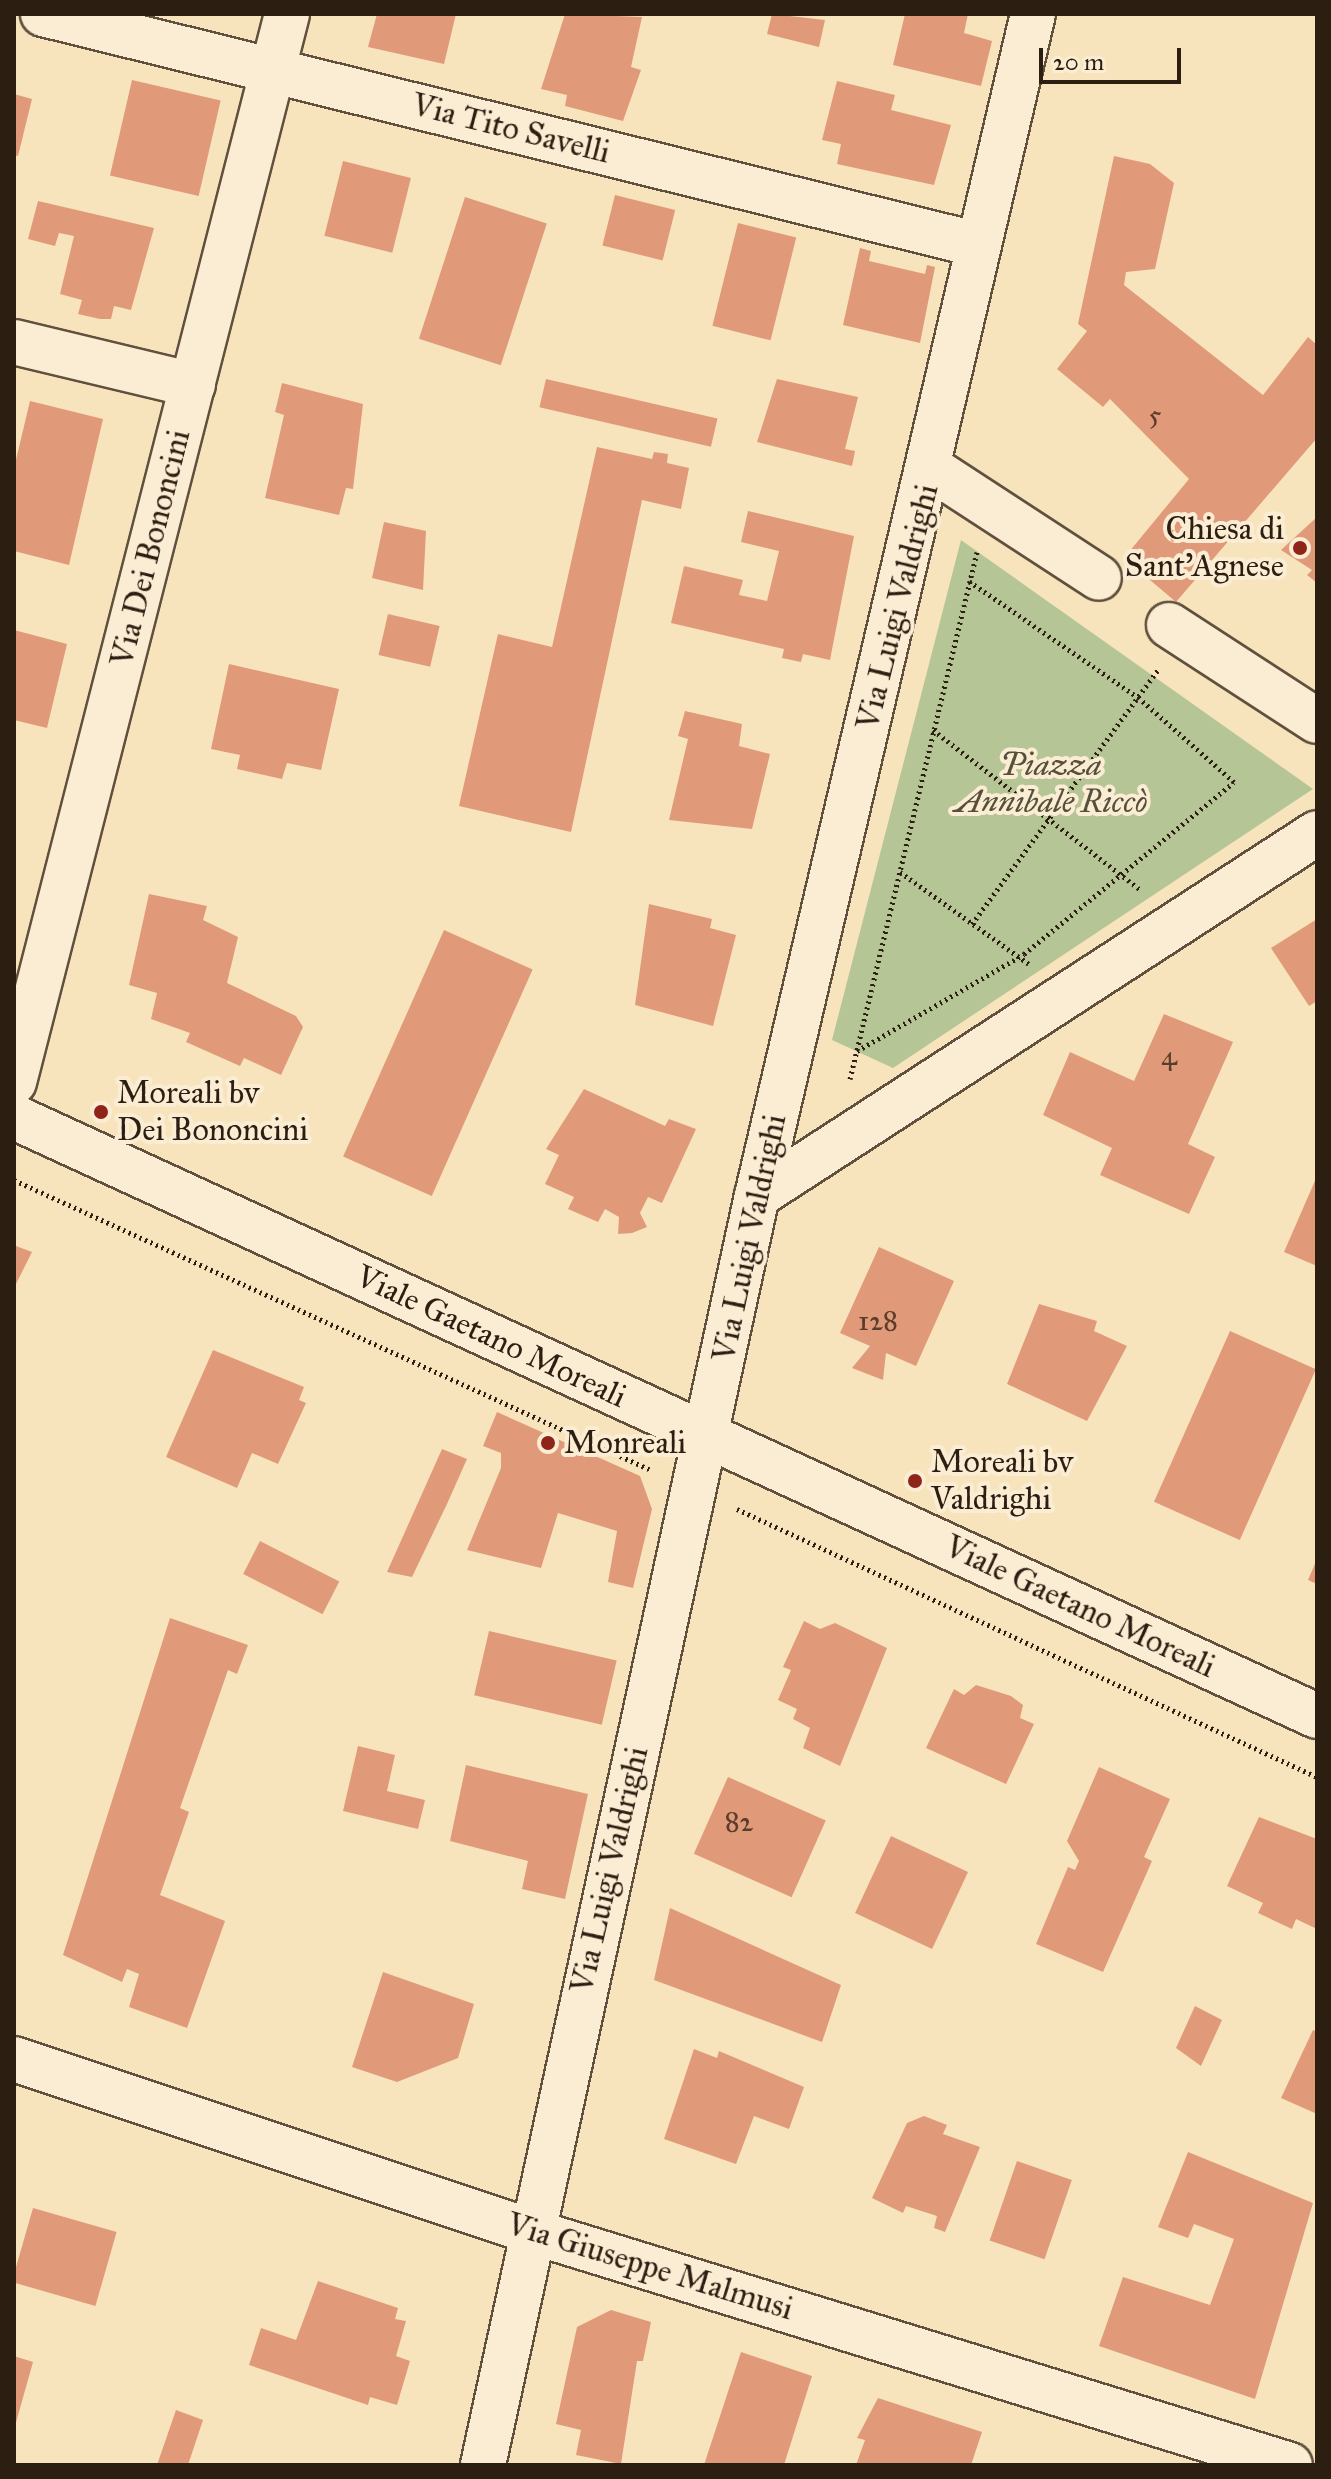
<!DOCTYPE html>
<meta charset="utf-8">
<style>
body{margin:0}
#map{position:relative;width:1331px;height:2479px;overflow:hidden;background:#f7e4bd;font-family:"IM FELL Great Primer",serif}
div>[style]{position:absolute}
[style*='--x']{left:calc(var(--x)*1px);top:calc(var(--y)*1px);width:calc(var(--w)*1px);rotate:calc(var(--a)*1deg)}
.green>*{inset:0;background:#b6c596}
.building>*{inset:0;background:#e19a79;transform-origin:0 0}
.path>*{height:5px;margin-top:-2.5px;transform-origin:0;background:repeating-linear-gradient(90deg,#2d1e12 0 2px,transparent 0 6px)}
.roads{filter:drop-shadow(2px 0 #60503d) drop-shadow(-2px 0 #60503d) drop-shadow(0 2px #60503d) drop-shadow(0 -2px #60503d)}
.minor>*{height:44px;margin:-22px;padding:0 22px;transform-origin:22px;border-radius:22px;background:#faedd4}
.tertiary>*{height:44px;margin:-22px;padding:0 22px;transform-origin:22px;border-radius:22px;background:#faedd4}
.dots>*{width:22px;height:22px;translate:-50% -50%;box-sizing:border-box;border:4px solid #faedd4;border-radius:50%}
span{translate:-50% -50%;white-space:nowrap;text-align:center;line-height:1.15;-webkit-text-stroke:8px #faedd4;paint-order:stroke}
.number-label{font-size:28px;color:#5a3d2c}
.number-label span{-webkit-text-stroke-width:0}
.street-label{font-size:32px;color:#2d1e12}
.poi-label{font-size:32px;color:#2d1e12}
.right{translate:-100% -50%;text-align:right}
.left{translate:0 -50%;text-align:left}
.park-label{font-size:32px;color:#56503a;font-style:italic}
.frame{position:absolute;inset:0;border:16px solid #2d1e12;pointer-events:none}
.scale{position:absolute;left:1039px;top:48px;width:142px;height:36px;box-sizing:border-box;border:4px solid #2d1e12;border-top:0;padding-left:10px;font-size:24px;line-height:28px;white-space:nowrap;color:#2d1e12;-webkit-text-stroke:6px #faedd4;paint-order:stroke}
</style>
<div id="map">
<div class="green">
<div style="clip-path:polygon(961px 540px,1313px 789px,893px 1068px,832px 1040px)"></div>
</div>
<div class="building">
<div style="clip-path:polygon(377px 14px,456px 14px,444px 64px,368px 47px)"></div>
<div style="clip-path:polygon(565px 14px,642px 17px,631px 67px,641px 70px,623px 121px,565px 106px,567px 95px,541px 89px)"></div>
<div style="clip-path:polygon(772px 14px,825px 20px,819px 47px,767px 34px)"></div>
<div style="clip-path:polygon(905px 14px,968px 14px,964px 33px,992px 41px,981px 86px,893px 65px)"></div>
<div style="left:132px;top:80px;width:91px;height:98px;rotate:13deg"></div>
<div style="clip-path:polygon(837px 81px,895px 95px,891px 110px,951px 125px,934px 185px,837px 164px,841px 144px,822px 140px)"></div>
<div style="clip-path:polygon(14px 94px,32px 99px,18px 156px,14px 155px)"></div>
<div style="clip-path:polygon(1114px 156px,1150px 164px,1174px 183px,1155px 269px,1126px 272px,1124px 285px,1263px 395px,1308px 337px,1317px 345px,1317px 438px,1176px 602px,1124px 558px,1189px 479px,1110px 399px,1103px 407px,1057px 369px,1087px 331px,1078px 324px)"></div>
<div style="left:343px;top:161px;width:70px;height:77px;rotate:14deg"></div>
<div style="left:615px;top:195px;width:62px;height:52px;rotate:14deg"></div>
<div style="left:465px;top:197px;width:86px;height:149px;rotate:18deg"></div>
<div style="clip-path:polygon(38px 201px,154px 228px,131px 310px,114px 306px,111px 319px,100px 319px,78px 314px,82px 300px,60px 294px,74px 236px,59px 233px,55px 246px,28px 239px)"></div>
<div style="left:738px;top:223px;width:60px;height:106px;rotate:14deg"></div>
<div style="clip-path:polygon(860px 248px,871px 251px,869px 261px,925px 274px,927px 265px,935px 267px,920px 343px,843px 325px)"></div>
<div style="left:546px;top:379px;width:176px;height:29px;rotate:13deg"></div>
<div style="clip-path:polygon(777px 379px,858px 397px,845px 449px,855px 451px,852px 466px,757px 442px)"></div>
<div style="clip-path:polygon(282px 383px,363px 404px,353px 489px,346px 488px,339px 515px,265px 498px,284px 415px,275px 412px)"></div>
<div style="clip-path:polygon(30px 401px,103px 419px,69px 565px,14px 551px,14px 468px)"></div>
<div style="clip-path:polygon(597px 447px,652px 459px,654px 452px,668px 454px,667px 463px,689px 468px,681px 509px,642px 500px,571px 832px,459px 806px,498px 634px,552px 647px)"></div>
<div style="clip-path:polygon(748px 511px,854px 536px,830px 660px,803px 654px,801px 662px,782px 658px,784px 649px,671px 623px,684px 566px,743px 580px,739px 595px,767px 601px,779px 551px,741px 542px)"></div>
<div style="clip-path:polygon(1317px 517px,1317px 583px,1307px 575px,1312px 570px,1281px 550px)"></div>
<div style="clip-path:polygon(384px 522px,426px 531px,423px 590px,372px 578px)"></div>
<div style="left:388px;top:614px;width:53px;height:42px;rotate:13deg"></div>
<div style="clip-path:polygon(14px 630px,67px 644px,47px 728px,14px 720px)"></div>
<div style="clip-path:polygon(229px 664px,339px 689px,321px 770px,287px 763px,282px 779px,237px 769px,240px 755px,211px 749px)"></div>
<div style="clip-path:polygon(685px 711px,742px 724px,739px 746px,770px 754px,752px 829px,669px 820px,688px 739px,678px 736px)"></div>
<div style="clip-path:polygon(149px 894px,207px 906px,203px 920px,238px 937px,227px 983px,296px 1016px,303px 1027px,281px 1075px,244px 1058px,240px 1066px,186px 1042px,190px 1033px,151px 1019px,157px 993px,129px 985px)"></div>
<div style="clip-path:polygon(649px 904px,712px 919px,710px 928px,736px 935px,713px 1026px,635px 1005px)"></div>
<div style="clip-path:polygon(1317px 919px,1317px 1001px,1309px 1006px,1271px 948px)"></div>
<div style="left:444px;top:930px;width:97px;height:248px;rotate:24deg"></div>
<div style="clip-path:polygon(1164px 1014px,1233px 1042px,1188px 1144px,1215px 1157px,1189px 1214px,1100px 1175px,1112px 1148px,1043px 1115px,1070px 1052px,1134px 1081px)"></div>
<div style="clip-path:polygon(584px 1089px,665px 1126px,669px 1119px,696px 1129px,662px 1203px,648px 1197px,640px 1213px,647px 1227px,632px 1233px,618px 1234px,619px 1217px,605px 1209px,598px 1222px,568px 1209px,574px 1197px,545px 1184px,559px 1155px,546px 1149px)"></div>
<div style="clip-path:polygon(1317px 1176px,1317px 1266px,1284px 1252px)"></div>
<div style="clip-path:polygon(16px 1246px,32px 1252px,14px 1288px,14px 1248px)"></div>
<div style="clip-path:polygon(879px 1247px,954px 1281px,916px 1366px,886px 1353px,883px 1380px,852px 1368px,870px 1346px,840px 1333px)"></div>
<div style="clip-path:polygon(1039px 1304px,1097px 1321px,1094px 1331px,1127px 1346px,1087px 1421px,1007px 1384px)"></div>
<div style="left:1230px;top:1331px;width:94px;height:187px;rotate:24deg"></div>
<div style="clip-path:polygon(213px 1350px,304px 1387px,299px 1400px,306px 1403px,278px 1464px,252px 1453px,237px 1488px,166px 1457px)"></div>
<div style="clip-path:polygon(497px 1412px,640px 1476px,652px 1509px,633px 1588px,608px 1582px,617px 1531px,558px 1513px,541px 1568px,467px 1550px,501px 1468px,501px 1453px,483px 1446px)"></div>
<div style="clip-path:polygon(442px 1449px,467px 1459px,447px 1504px,412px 1577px,387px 1572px)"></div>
<div style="left:260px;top:1541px;width:89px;height:37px;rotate:27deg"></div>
<div style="clip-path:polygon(1317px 1559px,1317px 1584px,1308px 1580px)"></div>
<div style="clip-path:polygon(170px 1618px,248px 1645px,237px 1674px,228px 1670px,180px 1808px,189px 1812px,160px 1895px,225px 1921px,187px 2028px,129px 2007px,139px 1974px,127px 1969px,122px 1982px,63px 1955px)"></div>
<div style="clip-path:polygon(804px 1621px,820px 1629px,835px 1623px,887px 1648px,840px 1766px,803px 1748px,810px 1728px,793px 1719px,797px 1709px,778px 1700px,791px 1670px,783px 1667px)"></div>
<div style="left:489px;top:1631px;width:131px;height:66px;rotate:13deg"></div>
<div style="clip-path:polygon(976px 1685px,1011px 1696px,1023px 1705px,1020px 1718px,1034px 1724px,1006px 1784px,926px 1748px,954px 1689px,964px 1695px)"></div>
<div style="clip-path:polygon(358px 1746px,395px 1755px,387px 1791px,425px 1800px,418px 1829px,343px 1811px)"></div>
<div style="clip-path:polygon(466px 1765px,588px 1794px,565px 1899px,522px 1889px,528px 1861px,450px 1841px)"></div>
<div style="clip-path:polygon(1099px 1767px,1170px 1799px,1144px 1857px,1152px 1861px,1103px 1972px,1036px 1944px,1068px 1867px,1075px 1870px,1079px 1861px,1067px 1841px)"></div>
<div style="left:728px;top:1777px;width:107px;height:84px;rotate:24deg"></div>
<div style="clip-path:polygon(1259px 1817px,1317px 1839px,1317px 1929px,1296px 1919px,1292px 1929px,1258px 1913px,1263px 1903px,1227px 1886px)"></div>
<div style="left:891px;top:1836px;width:85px;height:85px;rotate:25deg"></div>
<div style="clip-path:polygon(670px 1908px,841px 1985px,822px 2042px,654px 1980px)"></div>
<div style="clip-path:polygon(383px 1972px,474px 2004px,458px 2058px,397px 2082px,352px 2067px)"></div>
<div style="clip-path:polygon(1195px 2006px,1222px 2020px,1201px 2066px,1176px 2048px)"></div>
<div style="clip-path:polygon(1313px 2030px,1317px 2032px,1317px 2114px,1281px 2098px)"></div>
<div style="clip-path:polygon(694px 2049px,717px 2058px,719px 2051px,804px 2087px,789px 2129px,754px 2116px,736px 2164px,664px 2139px)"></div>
<div style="clip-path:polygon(924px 2116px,947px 2125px,943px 2134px,980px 2147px,945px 2232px,934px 2228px,937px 2216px,906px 2206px,903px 2213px,872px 2198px,907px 2123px)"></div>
<div style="clip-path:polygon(1188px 2152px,1313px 2203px,1255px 2399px,1099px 2346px,1123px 2277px,1210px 2305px,1234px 2239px,1194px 2224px,1188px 2238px,1158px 2227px)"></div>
<div style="left:1017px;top:2161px;width:58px;height:84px;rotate:19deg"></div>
<div style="left:33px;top:2208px;width:87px;height:77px;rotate:16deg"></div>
<div style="clip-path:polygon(318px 2281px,398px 2308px,395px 2319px,406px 2321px,396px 2356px,410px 2361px,397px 2405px,370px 2397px,368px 2405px,249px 2365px,261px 2328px,296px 2340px)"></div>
<div style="clip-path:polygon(611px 2310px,651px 2322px,643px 2361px,637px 2361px,621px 2464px,576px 2455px,581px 2430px,556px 2424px,577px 2327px)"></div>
<div style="clip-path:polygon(741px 2352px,812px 2376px,784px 2465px,704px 2465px)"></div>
<div style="clip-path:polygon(14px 2356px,33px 2362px,15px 2426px,14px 2426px)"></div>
<div style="clip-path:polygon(878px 2398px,982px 2432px,971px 2465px,856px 2465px,865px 2440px,857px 2438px)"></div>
<div style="clip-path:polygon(176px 2410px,203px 2420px,188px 2465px,157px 2465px)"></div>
</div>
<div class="path">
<div style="--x:933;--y:730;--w:262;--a:37.6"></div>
<div style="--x:900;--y:872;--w:158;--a:35.5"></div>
<div style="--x:972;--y:924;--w:315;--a:-53.8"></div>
<div style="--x:857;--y:1051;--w:193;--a:-30.1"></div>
<div style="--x:1024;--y:954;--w:271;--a:-39.3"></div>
<div style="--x:1234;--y:782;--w:127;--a:-138.5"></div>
<div style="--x:1139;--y:698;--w:206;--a:-145.5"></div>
<div style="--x:850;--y:1079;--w:542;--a:-76.45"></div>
<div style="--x:14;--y:1180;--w:700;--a:24.48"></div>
<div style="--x:737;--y:1509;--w:639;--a:24.8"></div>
</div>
<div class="roads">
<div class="minor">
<div style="--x:43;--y:14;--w:964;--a:13.86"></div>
<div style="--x:14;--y:342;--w:184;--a:13.5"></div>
<div style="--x:932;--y:469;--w:199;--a:33.1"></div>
<div style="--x:1169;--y:625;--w:176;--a:33"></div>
<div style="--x:14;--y:1082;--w:1102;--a:-75.66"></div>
<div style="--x:757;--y:1196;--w:667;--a:-32.95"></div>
<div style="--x:14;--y:2059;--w:544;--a:18.43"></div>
<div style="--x:530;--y:2231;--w:795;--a:17.11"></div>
<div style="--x:483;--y:2465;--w:1298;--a:-77.82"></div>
<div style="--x:757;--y:1196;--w:1214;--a:-76.86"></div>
</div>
<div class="tertiary">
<div style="--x:14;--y:1117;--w:1434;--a:24.69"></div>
</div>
</div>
<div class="dots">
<div style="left:1300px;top:548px;background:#8f2418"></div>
<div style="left:101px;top:1112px;background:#8f2418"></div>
<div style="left:548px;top:1443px;background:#8f2418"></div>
<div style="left:915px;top:1481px;background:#8f2418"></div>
</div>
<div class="number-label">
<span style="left:1155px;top:415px">5</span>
<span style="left:1169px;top:1056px">4</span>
<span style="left:878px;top:1321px">128</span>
<span style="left:739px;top:1822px">82</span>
</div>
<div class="street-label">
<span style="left:511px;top:129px;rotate:14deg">Via Tito Savelli</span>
<span style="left:151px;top:548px;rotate:-76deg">Via Dei Bononcini</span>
<span style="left:898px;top:607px;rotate:-76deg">Via Luigi Valdrighi</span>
<span style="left:750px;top:1238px;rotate:-78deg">Via Luigi Valdrighi</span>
<span style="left:491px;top:1337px;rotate:25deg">Viale Gaetano Moreali</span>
<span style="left:1080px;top:1607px;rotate:25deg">Viale Gaetano Moreali</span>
<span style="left:610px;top:1870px;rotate:-77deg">Via Luigi Valdrighi</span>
<span style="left:650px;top:2267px;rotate:17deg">Via Giuseppe Malmusi</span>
</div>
<div class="poi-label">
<span class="right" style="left:1284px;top:548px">Chiesa di<br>Sant'Agnese</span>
<span class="left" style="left:117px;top:1112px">Moreali bv<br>Dei Bononcini</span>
<span class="left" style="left:564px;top:1443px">Monreali</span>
<span class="left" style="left:931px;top:1481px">Moreali bv<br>Valdrighi</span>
</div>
<div class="park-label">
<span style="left:1051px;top:784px">Piazza<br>Annibale Riccò</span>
</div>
<div class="frame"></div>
<div class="scale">20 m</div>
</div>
